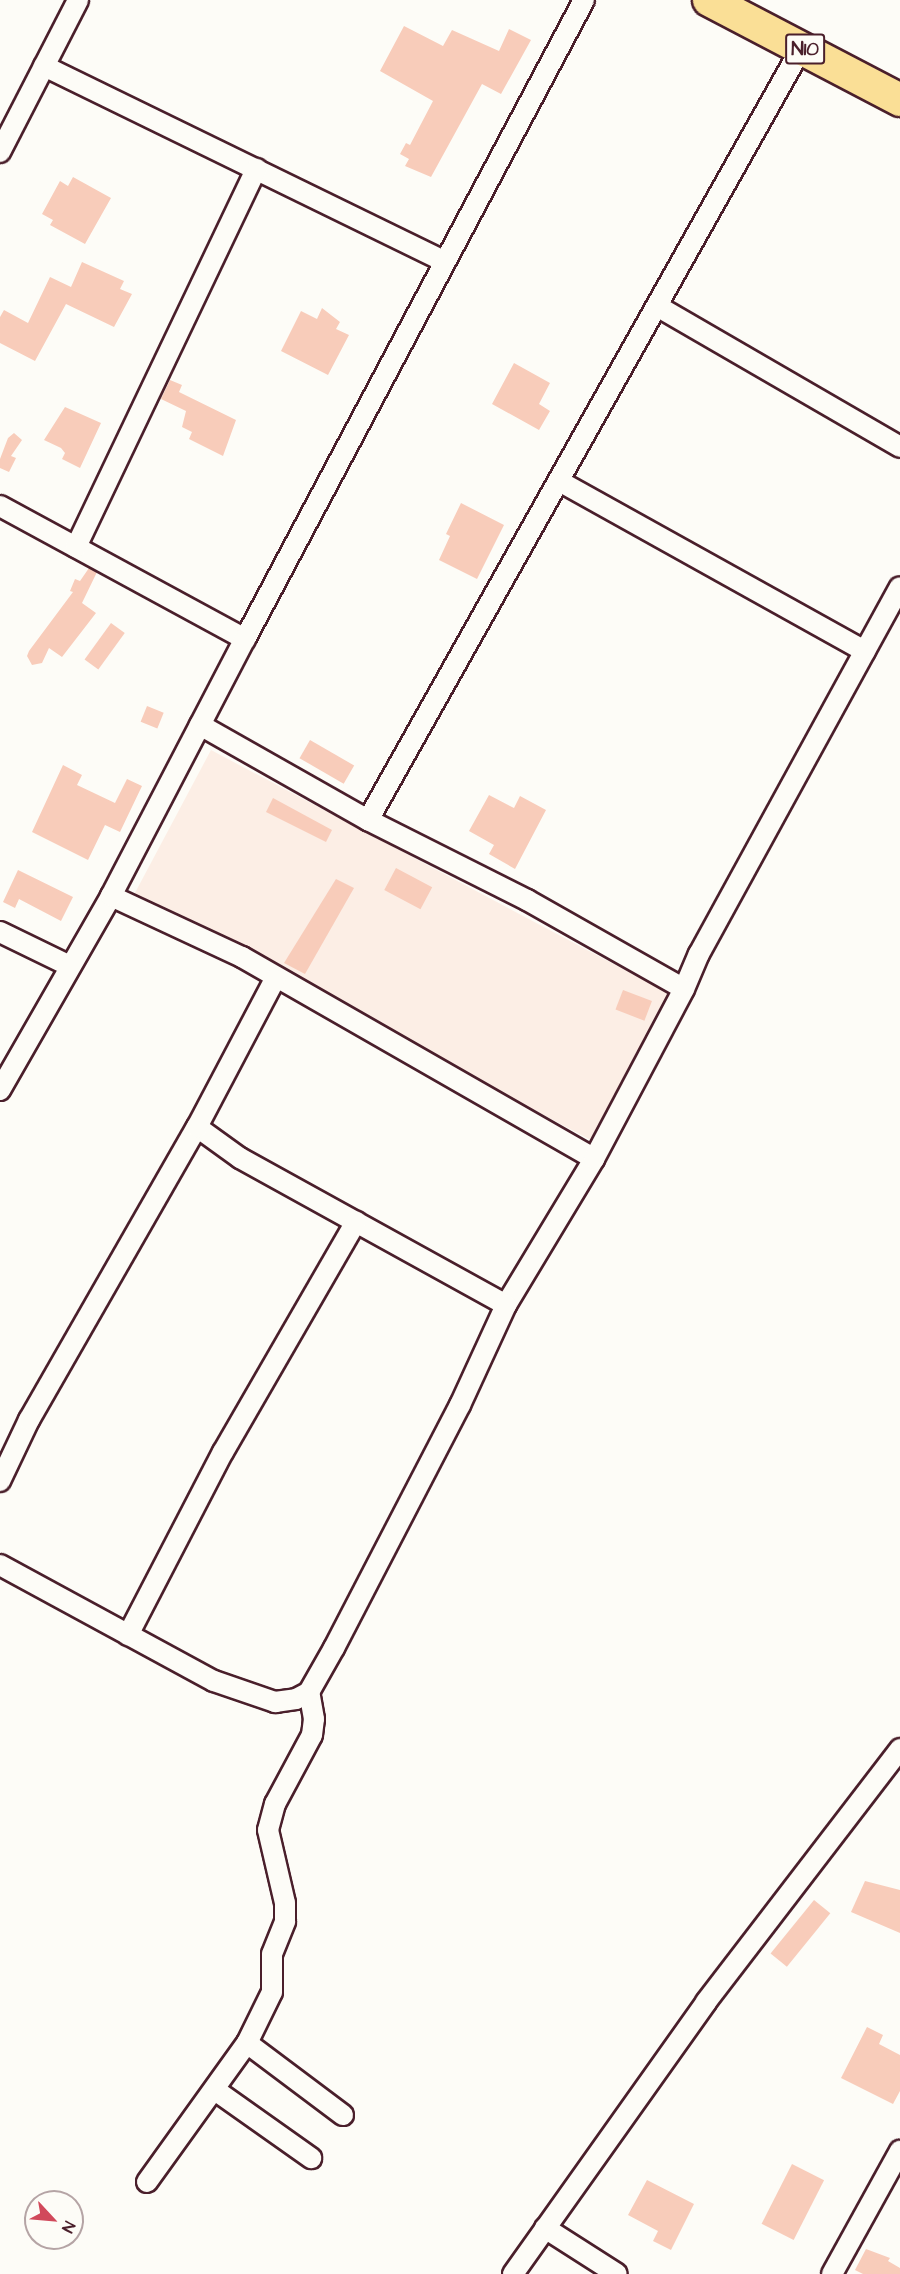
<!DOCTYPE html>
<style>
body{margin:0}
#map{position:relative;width:900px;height:2274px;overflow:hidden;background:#fdfcf7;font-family:"Architects Daughter",sans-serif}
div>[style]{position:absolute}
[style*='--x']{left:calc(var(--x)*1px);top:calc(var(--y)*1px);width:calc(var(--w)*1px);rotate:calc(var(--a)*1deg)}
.built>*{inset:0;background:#fceee5;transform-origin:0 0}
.building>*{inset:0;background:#f8ccba;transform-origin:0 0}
.roads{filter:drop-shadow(2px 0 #4a1f2b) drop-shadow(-2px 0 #4a1f2b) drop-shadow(0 2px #4a1f2b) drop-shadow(0 -2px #4a1f2b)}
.minor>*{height:20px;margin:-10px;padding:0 10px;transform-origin:10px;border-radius:10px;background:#fdfcf7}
.trunk>*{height:32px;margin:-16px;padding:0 16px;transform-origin:16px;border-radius:16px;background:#fadf96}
span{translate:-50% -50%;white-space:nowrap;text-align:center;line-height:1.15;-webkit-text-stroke:4.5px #fdfcf7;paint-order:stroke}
.shield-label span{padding:2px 4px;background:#fdfcf7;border:2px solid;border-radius:4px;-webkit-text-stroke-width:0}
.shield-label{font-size:20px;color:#4a1f2b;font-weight:700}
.north{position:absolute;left:24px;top:2190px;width:60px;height:60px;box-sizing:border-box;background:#fdfcf7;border:2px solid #b5a4a5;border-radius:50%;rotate:116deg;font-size:16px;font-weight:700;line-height:24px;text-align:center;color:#4a1f2b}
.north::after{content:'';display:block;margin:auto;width:21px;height:27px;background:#d1495b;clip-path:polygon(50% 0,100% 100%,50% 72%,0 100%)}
</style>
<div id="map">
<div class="built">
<div style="left:211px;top:750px;width:521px;height:166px;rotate:28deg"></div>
</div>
<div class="building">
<div style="clip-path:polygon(404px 26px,443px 46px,452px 30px,499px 51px,509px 29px,531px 40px,501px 94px,482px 84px,431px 177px,405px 166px,409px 159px,400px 154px,406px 143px,410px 145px,433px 101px,380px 71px)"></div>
<div style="clip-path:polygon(73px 177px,111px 198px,85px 244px,50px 225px,53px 220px,42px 214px,60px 181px,68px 186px)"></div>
<div style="clip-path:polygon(82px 262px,124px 281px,120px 289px,132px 294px,114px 327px,66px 304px,35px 361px,0 343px,0 317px,4px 310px,28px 323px,50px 277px,71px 287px)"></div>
<div style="clip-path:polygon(322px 308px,340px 322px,336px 329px,349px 335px,328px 375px,281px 351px,301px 311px,317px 319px)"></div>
<div style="clip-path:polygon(514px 363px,550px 383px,539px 404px,550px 411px,539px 430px,492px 404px)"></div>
<div style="clip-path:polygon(170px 380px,182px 385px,179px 392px,236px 420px,223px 456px,189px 439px,192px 432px,182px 427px,186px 411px,161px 399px)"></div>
<div style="clip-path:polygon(65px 407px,101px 423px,80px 468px,62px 459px,65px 453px,61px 448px,44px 440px)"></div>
<div style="clip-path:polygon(14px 433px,22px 440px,11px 456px,16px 458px,9px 472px,0 468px,0 459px,8px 438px)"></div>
<div style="clip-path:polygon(461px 503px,504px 525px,477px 579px,439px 560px,450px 536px,446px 534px)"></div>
<div style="clip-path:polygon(89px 568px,97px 572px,82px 603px,96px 613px,62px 657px,49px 648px,42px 663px,32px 665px,27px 656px,29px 651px,73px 592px,70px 591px,75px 579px,80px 581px)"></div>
<div style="left:111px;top:623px;width:17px;height:45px;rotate:36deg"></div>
<div style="left:147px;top:706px;width:18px;height:17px;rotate:22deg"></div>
<div style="left:310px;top:740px;width:51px;height:21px;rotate:30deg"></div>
<div style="clip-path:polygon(63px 765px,82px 775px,77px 785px,115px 803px,127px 779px,142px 786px,120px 832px,105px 825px,88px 860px,32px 832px)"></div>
<div style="clip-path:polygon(489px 795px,514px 808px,520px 796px,546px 810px,515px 869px,489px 854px,494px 845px,469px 831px)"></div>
<div style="clip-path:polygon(273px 798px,332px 830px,326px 842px,266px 812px)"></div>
<div style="left:396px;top:868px;width:41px;height:25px;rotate:28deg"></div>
<div style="clip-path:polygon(18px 870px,73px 897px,61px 921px,19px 899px,15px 908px,3px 902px)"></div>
<div style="clip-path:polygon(336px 879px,354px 888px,305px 974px,284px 963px)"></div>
<div style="left:623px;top:990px;width:31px;height:21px;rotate:21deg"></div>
<div style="clip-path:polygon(865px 1881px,900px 1890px,900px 1933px,851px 1912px)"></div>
<div style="left:814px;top:1900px;width:21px;height:69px;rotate:39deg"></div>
<div style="clip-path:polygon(867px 2027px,883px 2035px,879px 2044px,900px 2055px,900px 2091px,893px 2104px,841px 2078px)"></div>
<div style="left:792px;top:2164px;width:36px;height:67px;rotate:27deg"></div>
<div style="clip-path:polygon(647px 2180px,694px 2204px,671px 2250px,653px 2241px,658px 2231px,628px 2215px)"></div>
<div style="clip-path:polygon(866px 2249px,890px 2258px,888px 2261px,900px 2268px,900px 2274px,863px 2274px,855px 2270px)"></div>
</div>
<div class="roads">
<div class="minor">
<div style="--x:44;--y:66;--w:446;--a:26"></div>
<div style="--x:0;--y:152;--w:171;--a:-62.8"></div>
<div style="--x:657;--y:306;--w:281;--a:30.1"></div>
<div style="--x:559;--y:481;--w:350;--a:29.1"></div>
<div style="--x:0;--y:506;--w:279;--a:28.5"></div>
<div style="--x:245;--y:639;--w:723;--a:-62.05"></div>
<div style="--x:76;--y:547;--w:419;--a:-64.5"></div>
<div style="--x:200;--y:725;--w:193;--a:29.5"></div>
<div style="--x:368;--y:820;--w:887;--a:-60.69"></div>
<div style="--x:368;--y:820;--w:178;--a:26.7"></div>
<div style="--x:527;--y:900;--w:180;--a:29.5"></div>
<div style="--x:684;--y:989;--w:38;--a:-67"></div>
<div style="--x:699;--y:954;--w:418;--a:-61.3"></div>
<div style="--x:111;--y:896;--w:145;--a:25"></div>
<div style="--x:242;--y:957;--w:406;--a:29.8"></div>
<div style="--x:0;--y:932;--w:76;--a:25.9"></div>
<div style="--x:0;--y:1090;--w:224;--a:-60.2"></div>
<div style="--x:111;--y:896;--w:290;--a:-62.5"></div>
<div style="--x:197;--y:1127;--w:53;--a:35.8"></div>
<div style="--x:240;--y:1158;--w:304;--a:28.9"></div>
<div style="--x:506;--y:1305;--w:170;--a:-58.9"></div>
<div style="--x:594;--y:1159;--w:192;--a:-62.1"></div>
<div style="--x:0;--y:1481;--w:68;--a:-64.6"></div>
<div style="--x:29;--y:1420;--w:338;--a:-60.2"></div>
<div style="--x:197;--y:1127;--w:167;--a:-62.2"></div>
<div style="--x:0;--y:1565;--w:243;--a:28.5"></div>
<div style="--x:214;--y:1681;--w:65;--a:19"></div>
<div style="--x:275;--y:1702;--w:21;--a:-8"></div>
<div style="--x:296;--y:1699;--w:15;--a:-28"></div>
<div style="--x:309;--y:1692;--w:51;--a:-60.4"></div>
<div style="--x:334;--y:1648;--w:274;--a:-62.6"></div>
<div style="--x:460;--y:1405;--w:110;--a:-65.3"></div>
<div style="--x:128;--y:1635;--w:206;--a:-62.6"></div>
<div style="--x:223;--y:1452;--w:266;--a:-60"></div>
<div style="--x:247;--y:2043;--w:120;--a:36.9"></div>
<div style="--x:215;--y:2090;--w:118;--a:35.3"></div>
<div style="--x:147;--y:2182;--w:171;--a:-54.3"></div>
<div style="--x:247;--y:2043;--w:57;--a:-63.9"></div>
<div style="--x:272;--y:1992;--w:38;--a:-90"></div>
<div style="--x:272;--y:1954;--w:35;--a:-68"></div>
<div style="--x:285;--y:1921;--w:18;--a:-90"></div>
<div style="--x:285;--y:1903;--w:75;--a:-103.1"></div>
<div style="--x:268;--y:1830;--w:27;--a:-75"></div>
<div style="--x:275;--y:1804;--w:78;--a:-61.8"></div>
<div style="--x:312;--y:1735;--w:16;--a:-83"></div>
<div style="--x:314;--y:1719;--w:27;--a:-100"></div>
<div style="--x:545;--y:2228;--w:85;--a:32.6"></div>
<div style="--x:513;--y:2274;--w:334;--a:-54.6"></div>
<div style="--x:706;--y:2002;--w:319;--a:-52.5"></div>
<div style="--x:832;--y:2274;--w:141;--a:-61.1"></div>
</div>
<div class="trunk">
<div style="--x:709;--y:0;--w:216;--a:27.6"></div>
</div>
</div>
<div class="shield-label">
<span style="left:805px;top:49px">N10</span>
</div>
<div class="north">N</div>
</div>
